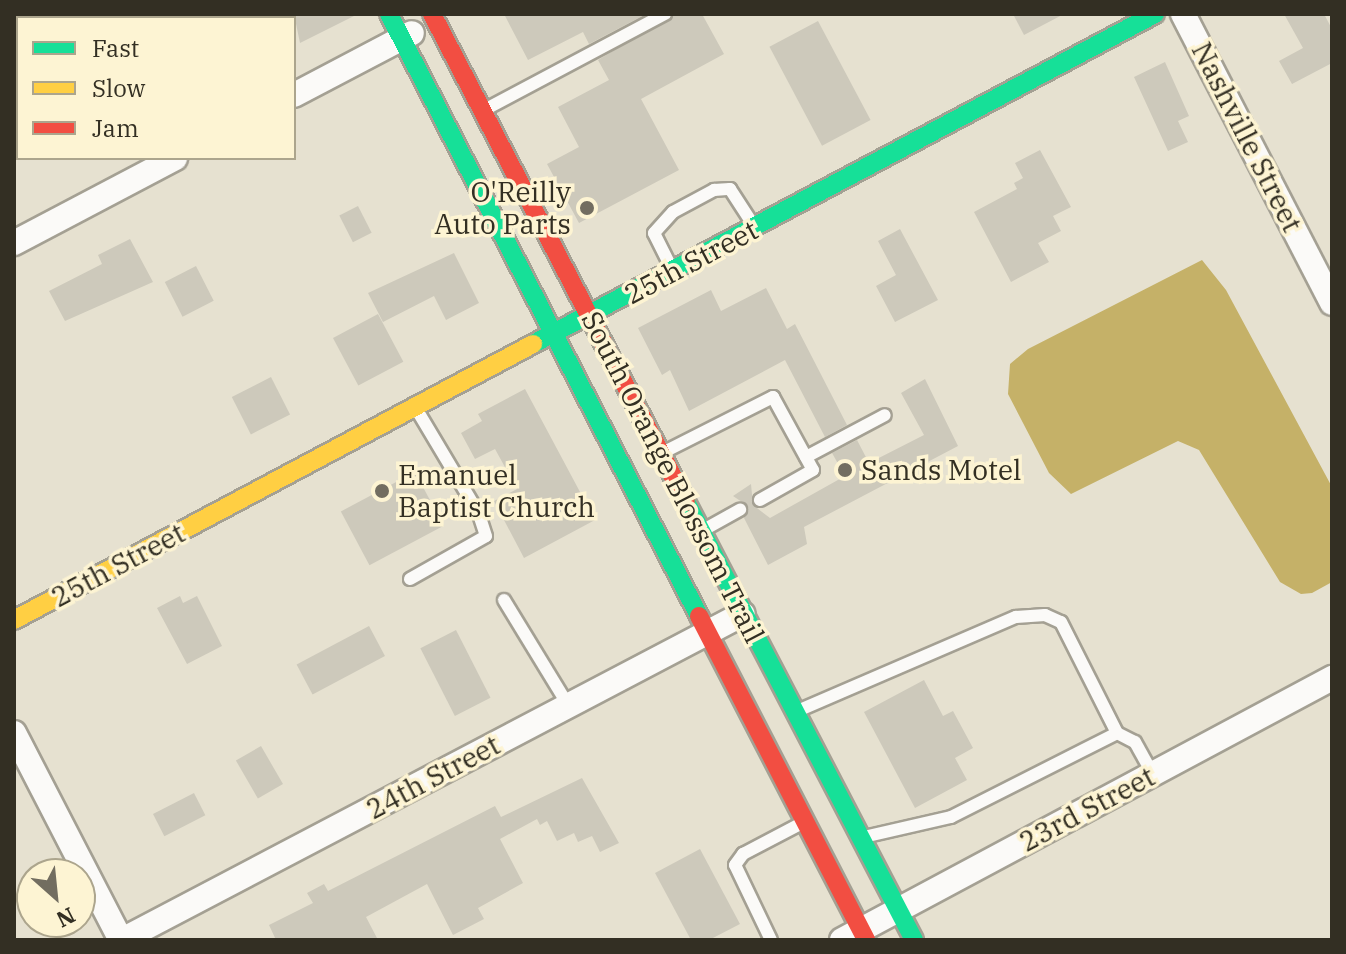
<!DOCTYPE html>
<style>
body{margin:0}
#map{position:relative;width:1346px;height:954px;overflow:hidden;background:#e6e1d0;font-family:"IBM Plex Serif",serif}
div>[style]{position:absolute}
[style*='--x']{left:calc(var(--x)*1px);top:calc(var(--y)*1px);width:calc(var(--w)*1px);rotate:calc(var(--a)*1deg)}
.water>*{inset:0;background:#c5b168}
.building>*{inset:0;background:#cdc9bb;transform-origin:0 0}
.roads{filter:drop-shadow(2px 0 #a4a093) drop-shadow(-2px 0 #a4a093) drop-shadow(0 2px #a4a093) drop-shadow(0 -2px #a4a093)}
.lane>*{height:12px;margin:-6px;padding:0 6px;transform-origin:6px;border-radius:6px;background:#fbfaf8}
.street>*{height:24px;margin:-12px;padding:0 12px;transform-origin:12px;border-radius:12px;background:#fbfaf8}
.fast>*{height:18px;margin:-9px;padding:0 9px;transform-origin:9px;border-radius:9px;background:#16e098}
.slow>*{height:18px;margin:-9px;padding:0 9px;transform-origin:9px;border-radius:9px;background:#ffcf43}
.jam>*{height:18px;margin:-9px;padding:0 9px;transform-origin:9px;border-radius:9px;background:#f24e42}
.dots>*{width:22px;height:22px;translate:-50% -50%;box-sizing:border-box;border:4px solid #fdf4d3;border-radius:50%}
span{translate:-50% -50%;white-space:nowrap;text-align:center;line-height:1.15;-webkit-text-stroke:7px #fdf4d3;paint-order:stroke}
.street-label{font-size:28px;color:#332f23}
.poi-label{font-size:28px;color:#332f23}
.right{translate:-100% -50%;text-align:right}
.left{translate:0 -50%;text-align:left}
.frame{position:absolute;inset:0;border:16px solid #332f23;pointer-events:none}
.legend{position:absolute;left:16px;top:16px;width:280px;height:144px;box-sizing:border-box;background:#fdf4d3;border:2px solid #aca58d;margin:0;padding:10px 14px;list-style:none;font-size:24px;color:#332f23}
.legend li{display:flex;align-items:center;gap:16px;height:40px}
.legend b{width:40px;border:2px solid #aca58d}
.north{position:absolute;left:16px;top:858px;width:80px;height:80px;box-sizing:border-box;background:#fdf4d3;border:2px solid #aca58d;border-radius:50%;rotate:153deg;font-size:22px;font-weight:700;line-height:32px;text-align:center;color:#332f23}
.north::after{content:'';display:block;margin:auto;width:28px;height:36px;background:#726d60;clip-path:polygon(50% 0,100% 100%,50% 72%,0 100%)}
</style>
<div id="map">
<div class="water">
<div style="clip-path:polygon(1202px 260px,1226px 290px,1332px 487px,1332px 582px,1312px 593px,1301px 594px,1280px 582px,1199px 450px,1178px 441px,1071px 494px,1049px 473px,1008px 394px,1010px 364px,1028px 349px)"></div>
</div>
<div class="building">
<div style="clip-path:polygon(294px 14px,358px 14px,300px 43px)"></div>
<div style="clip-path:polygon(504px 14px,646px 14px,589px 44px,583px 32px,528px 60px)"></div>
<div style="clip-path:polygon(674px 14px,702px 14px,724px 54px,641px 99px,679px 170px,579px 223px,547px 164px,579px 147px,558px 107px,609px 80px,598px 60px)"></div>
<div style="clip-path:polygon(1013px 14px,1064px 14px,1024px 35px)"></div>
<div style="clip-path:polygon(1284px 14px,1324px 14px,1332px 29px,1332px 63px,1292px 84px,1279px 61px,1303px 48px)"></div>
<div style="left:818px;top:21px;width:112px;height:55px;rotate:62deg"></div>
<div style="clip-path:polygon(1165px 62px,1189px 116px,1178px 121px,1188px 142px,1168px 151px,1134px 77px)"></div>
<div style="clip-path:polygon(1040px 150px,1071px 207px,1053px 216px,1061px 231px,1038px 243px,1049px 262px,1011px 282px,974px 212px,1017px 189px,1014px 183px,1023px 178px,1015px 163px)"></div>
<div style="left:358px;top:206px;width:30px;height:21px;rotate:63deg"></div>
<div style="clip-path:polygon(900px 229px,938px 300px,895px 322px,876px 286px,896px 275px,878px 241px)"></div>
<div style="clip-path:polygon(130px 239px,153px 282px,65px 321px,49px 291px,102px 264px,98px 255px)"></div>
<div style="clip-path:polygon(454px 253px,479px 303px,446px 320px,434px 296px,383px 322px,368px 293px)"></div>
<div style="left:196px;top:266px;width:39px;height:35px;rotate:63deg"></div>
<div style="clip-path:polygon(766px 288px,787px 329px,795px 324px,847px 425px,825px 437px,785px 360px,689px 411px,670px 370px,662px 375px,638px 328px,711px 290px,721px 311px)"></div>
<div style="left:378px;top:314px;width:54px;height:51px;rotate:62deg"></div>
<div style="left:271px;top:377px;width:42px;height:44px;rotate:63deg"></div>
<div style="clip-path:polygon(925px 379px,958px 446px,804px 527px,807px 544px,768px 565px,744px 518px,748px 506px,733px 496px,751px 484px,753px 505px,770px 518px,845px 476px,832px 453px,857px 440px,869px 463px,924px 435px,901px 393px)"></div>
<div style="clip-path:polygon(525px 389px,595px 520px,524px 558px,494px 501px,517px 489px,495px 449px,475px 459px,461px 433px,482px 421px,478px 414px)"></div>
<div style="left:415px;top:472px;width:61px;height:84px;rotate:62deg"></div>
<div style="clip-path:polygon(180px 596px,183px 603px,197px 596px,222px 646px,187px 664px,157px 608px)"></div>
<div style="left:369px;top:626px;width:34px;height:82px;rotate:62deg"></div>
<div style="left:456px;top:630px;width:76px;height:40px;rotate:63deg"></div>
<div style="clip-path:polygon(924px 680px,943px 716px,953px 711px,973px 748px,955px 758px,967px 780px,915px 808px,864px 712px)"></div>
<div style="left:261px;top:746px;width:44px;height:29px;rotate:60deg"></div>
<div style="clip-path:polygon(582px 778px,619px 843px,600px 852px,592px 836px,578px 842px,574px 833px,557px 841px,547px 821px,540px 825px,537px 819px,500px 839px,523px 883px,478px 908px,484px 919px,453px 935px,427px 884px,366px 917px,378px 940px,276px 940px,269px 925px,313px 903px,307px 893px,324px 884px,328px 891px,495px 806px,501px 817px)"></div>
<div style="left:194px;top:793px;width:25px;height:46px;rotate:63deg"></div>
<div style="clip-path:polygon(700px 849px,740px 924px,709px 940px,691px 940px,655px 873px)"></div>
</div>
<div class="roads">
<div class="lane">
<div style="--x:486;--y:109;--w:203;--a:-28"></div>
<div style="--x:672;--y:269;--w:40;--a:-116.6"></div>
<div style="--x:654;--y:233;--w:28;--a:-48"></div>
<div style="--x:673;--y:212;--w:47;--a:-28.2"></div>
<div style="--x:714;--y:190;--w:16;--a:-4"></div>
<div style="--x:730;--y:189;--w:40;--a:57.1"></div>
<div style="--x:666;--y:451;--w:120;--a:-26.8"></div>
<div style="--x:773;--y:397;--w:83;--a:61.3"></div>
<div style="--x:813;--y:470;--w:61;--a:150.5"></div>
<div style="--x:806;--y:457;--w:89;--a:-28"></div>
<div style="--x:707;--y:528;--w:38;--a:-29"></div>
<div style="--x:410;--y:579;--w:87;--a:-29.5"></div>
<div style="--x:486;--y:536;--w:23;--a:-108"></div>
<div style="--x:479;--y:514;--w:121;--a:-120.8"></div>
<div style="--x:504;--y:600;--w:123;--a:58.6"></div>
<div style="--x:802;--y:709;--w:233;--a:-23.3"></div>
<div style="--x:1016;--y:617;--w:29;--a:-4"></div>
<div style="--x:1045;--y:615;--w:17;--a:24"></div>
<div style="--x:1061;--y:622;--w:124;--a:63.2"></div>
<div style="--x:1117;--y:733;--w:20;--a:27"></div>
<div style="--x:1135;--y:742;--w:37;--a:61"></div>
<div style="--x:868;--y:836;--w:85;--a:-12.9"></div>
<div style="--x:951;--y:817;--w:186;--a:-26.8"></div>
<div style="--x:771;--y:940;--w:83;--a:-115.6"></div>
<div style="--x:735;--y:865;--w:14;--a:-54"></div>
<div style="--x:743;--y:854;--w:67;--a:-27.7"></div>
</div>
<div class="street">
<div style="--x:1183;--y:14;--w:325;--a:62.7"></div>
<div style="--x:294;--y:95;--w:133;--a:-27.7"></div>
<div style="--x:14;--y:243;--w:182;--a:-27.8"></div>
<div style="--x:14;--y:733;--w:233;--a:62.7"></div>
<div style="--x:122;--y:940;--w:701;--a:-27.7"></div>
<div style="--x:842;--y:940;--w:556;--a:-28.13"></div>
</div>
<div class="fast">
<div style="--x:389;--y:14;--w:677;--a:62.75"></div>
<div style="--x:533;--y:344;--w:704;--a:-27.95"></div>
<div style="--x:686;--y:502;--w:494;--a:62.5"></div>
</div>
<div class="slow">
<div style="--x:14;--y:620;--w:588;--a:-28"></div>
</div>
<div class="jam">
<div style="--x:432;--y:14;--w:550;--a:62.5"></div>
<div style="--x:699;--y:616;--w:365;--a:62.7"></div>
</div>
</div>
<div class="dots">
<div style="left:587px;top:208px;background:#726d60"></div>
<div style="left:845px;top:470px;background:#726d60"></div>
<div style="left:382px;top:491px;background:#726d60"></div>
</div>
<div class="street-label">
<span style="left:1247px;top:137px;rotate:63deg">Nashville Street</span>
<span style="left:691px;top:262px;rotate:-28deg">25th Street</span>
<span style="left:673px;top:477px;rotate:63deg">South Orange Blossom Trail</span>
<span style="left:118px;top:565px;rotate:-28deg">25th Street</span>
<span style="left:433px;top:777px;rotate:-28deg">24th Street</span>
<span style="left:1087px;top:809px;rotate:-28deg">23rd Street</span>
</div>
<div class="poi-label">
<span class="right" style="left:571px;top:208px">O'Reilly<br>Auto Parts</span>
<span class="left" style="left:861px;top:470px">Sands Motel</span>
<span class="left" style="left:398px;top:491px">Emanuel<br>Baptist Church</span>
</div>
<div class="frame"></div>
<ul class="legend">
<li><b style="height:10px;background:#16e098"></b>Fast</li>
<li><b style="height:10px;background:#ffcf43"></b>Slow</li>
<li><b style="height:10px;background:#f24e42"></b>Jam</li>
</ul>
<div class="north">N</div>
</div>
